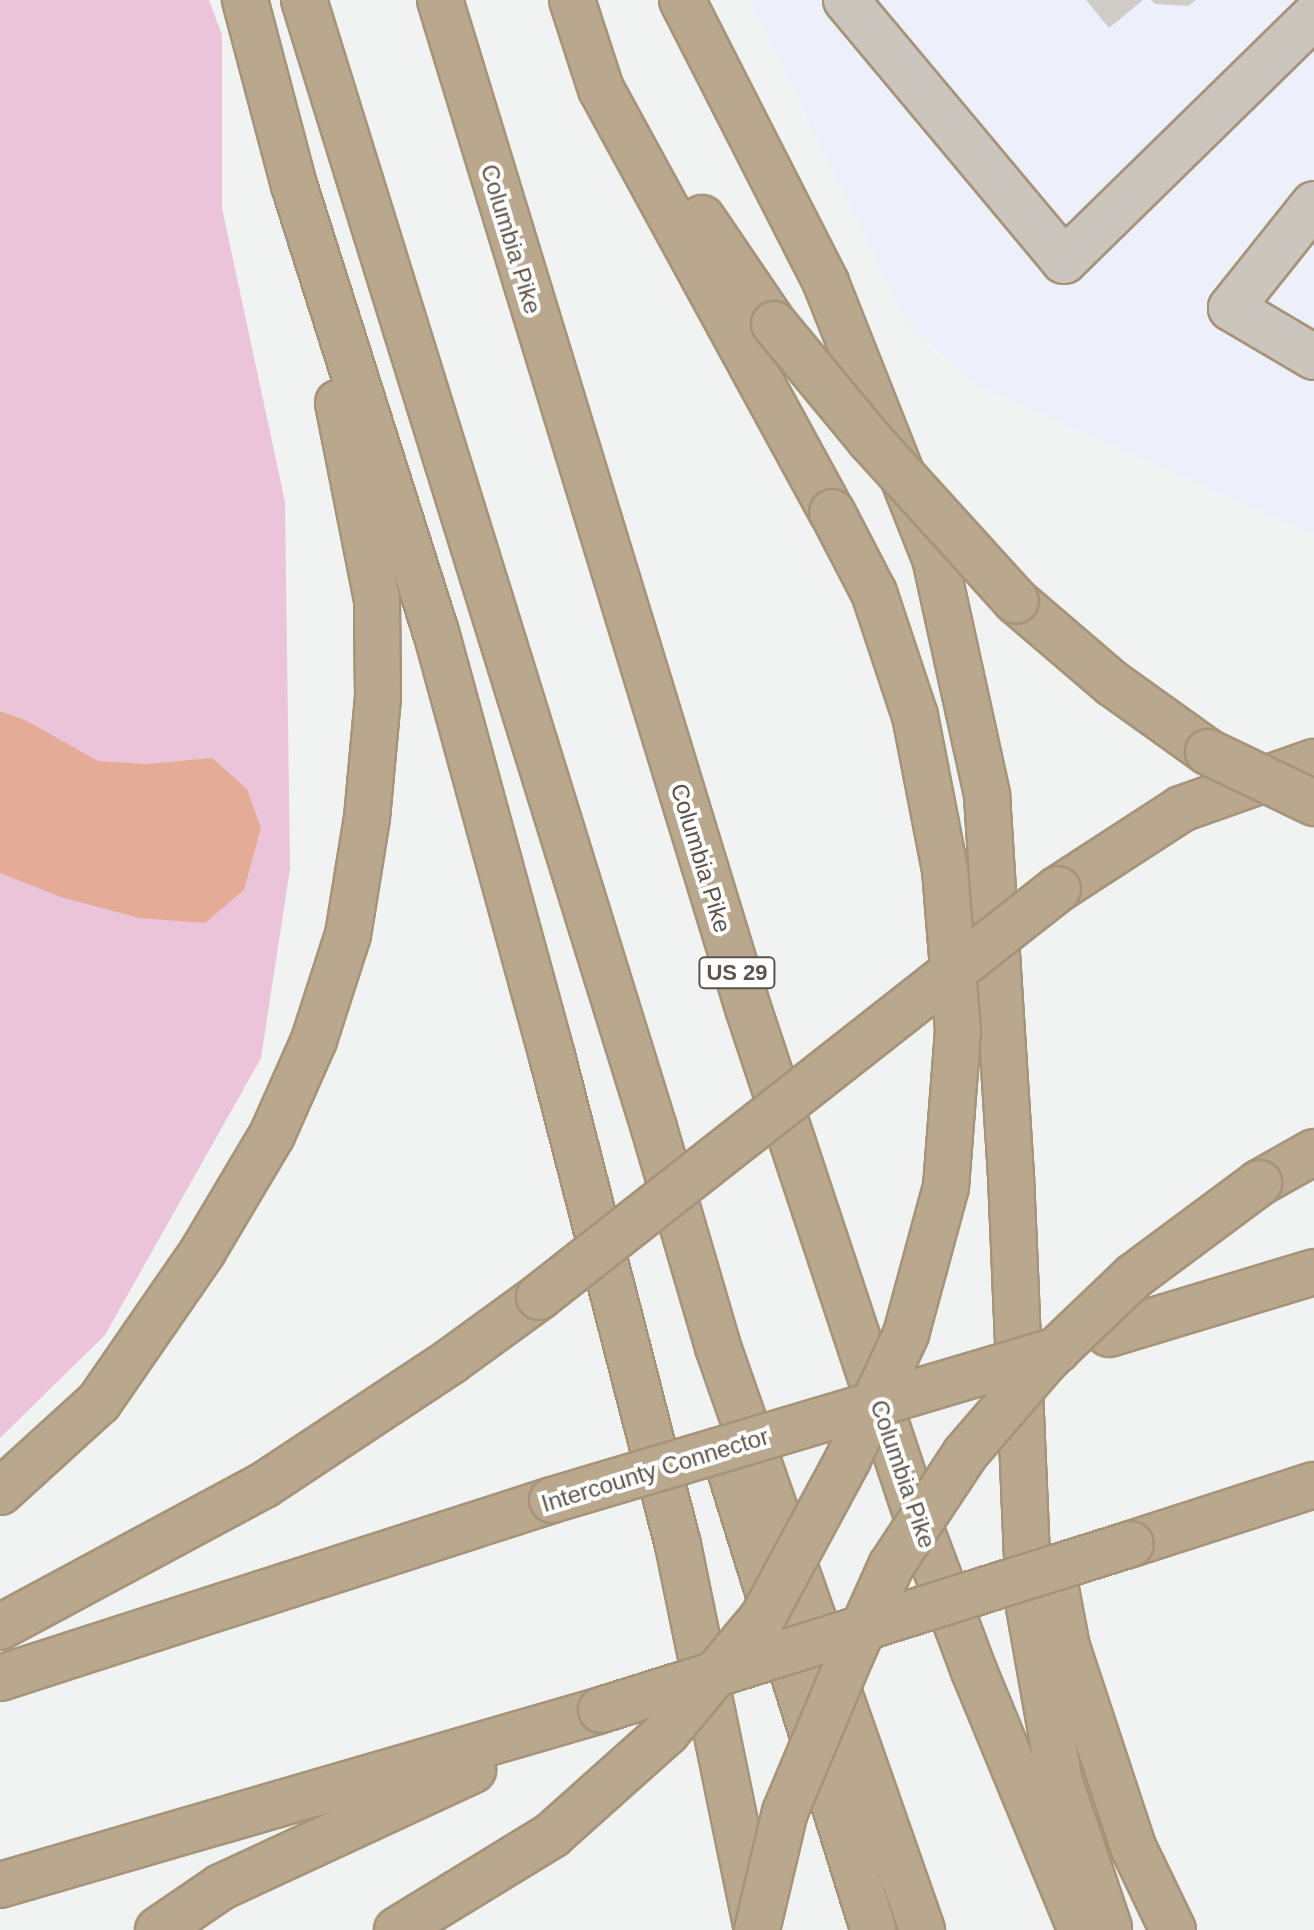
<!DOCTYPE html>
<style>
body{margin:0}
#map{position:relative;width:1314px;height:1930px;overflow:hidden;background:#f1f3f3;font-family:Arial,sans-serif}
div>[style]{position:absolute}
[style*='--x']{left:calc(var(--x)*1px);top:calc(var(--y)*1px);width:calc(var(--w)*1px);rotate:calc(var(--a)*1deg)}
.commercial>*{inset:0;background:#edf0fb}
.green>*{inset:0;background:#ebc4da}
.water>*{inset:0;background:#e4ac96}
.building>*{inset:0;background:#d0cdc8}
.roads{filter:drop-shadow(2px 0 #a69479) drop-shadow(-2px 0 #a69479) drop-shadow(0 2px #a69479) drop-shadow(0 -2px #a69479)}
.minor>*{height:44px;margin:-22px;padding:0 22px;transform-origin:22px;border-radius:22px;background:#ccc5be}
.highway>*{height:44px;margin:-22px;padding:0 22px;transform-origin:22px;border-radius:22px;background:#baa88e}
.bridges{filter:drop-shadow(2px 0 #a69479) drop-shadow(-2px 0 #a69479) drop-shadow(0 2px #a69479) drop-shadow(0 -2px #a69479)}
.highway-bridge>*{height:44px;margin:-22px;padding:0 22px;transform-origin:22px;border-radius:22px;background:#baa88e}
span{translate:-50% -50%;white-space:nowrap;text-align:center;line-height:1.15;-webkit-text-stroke:8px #fff;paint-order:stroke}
.shield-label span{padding:2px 6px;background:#fff;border:2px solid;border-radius:6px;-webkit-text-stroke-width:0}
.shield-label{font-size:22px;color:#5c544a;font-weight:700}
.street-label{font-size:24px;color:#5c544a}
</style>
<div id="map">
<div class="commercial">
<div style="clip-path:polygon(749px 0,1314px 0,1314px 535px,970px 382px,907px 322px)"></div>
</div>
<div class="green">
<div style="clip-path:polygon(0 0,209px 0,222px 35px,222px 208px,285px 502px,290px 869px,261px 1058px,105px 1335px,0 1438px)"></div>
</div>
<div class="water">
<div style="clip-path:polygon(0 711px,27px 721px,98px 761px,147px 764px,212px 758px,247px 789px,261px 828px,244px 890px,205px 923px,139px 918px,61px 897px,0 873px)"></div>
</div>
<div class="building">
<div style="clip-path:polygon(1086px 0,1143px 0,1109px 28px)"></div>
<div style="clip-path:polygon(1151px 0,1196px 0,1188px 6px,1155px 4px)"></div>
</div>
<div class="roads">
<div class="minor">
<div style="--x:846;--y:0;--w:340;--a:50.1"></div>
<div style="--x:1064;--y:261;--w:350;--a:-44.4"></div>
<div style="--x:1314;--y:204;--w:133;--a:128.6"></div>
<div style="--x:1231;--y:308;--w:96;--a:30.6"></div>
</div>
<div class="highway">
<div style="--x:245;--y:0;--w:191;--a:75.2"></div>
<div style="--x:294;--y:185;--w:469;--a:72.4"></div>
<div style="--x:436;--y:632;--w:440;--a:74.7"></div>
<div style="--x:552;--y:1056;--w:505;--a:75.55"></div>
<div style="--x:678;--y:1545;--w:393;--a:78.4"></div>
<div style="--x:304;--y:0;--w:1181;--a:72.76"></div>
<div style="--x:654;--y:1128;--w:228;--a:73.7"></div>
<div style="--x:718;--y:1347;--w:618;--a:70.71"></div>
<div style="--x:440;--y:0;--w:1054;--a:73.01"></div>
<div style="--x:748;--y:1008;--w:552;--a:71.63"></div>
<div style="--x:922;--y:1532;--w:148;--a:69.5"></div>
<div style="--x:974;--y:1671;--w:280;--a:67.6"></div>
<div style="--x:572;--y:0;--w:94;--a:72"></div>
<div style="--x:601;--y:89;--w:482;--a:61.4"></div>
<div style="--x:682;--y:0;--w:318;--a:63"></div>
<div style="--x:826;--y:283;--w:296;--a:68.4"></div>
<div style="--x:935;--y:558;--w:243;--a:77.6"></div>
<div style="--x:987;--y:795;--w:382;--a:86.4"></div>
<div style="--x:1011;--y:1176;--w:431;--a:87.6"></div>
<div style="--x:1029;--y:1607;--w:178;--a:80"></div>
<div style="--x:1060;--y:1782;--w:154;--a:71.4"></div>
<div style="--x:702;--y:218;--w:128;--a:55.8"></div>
<div style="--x:1016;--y:601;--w:128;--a:40.6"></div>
<div style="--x:1113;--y:684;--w:117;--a:35.6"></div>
<div style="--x:1058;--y:889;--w:147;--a:-33"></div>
<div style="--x:1181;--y:809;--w:141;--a:-19.5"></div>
<div style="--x:1259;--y:1183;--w:63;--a:-29.4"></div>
<div style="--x:1109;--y:1334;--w:214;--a:-16.8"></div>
<div style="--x:727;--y:1460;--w:492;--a:72.7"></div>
<div style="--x:0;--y:1492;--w:134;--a:-42.3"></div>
<div style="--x:99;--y:1402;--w:183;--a:-55.4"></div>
<div style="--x:203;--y:1251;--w:135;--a:-59.3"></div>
<div style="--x:272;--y:1135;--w:104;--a:-66.1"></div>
<div style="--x:314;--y:1040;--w:110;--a:-72.1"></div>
<div style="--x:348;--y:935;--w:119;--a:-80.8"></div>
<div style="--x:367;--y:818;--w:121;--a:-84.8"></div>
<div style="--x:378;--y:697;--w:97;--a:-90.6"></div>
<div style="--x:377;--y:600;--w:201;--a:-101.2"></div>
<div style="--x:1131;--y:1544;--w:192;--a:-17.9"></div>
<div style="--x:1056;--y:1589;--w:59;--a:79.3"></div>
<div style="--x:1067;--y:1647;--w:213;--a:71.7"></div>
<div style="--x:1134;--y:1849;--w:90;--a:64.3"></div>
<div style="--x:0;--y:1627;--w:300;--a:-28.3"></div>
<div style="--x:264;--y:1485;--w:224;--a:-33.5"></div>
<div style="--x:451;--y:1361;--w:109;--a:-36"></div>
<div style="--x:0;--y:1678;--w:580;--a:-17.87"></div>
<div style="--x:0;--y:1885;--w:626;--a:-16.23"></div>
<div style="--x:158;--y:1930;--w:76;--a:-34.3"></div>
<div style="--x:221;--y:1887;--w:278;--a:-24.9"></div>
</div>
</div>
<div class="bridges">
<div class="highway-bridge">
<div style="--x:774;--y:324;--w:151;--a:50.4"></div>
<div style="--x:870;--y:440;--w:217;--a:47.8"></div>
<div style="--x:1208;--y:752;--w:118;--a:25.7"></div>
<div style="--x:539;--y:1297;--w:660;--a:-38.17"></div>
<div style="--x:552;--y:1500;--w:527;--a:-16.54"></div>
<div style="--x:601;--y:1710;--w:555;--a:-17.39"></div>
<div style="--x:397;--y:1930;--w:182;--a:-31.5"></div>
<div style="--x:552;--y:1835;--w:154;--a:-41.8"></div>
<div style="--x:667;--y:1732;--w:150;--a:-50.1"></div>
<div style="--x:763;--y:1617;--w:179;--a:-61.7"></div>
<div style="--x:848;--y:1459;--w:138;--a:-65.1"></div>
<div style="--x:906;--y:1334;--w:152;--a:-74.8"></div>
<div style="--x:946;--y:1187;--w:156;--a:-85.6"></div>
<div style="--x:958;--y:1031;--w:162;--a:-94.6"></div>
<div style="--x:945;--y:870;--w:157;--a:-101"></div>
<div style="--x:915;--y:716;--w:130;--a:-108.4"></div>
<div style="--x:874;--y:593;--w:91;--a:-117.4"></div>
<div style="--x:757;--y:1930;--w:121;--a:-76.7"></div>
<div style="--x:785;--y:1812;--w:170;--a:-67.2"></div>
<div style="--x:851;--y:1655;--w:98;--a:-65.8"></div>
<div style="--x:891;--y:1566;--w:134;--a:-56.5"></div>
<div style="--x:965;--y:1454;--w:123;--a:-49.3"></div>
<div style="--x:1045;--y:1361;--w:123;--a:-43.7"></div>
<div style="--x:1134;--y:1276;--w:156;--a:-36.6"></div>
</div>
</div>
<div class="shield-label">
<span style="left:737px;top:973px">US 29</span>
</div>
<div class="street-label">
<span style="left:511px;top:239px;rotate:73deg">Columbia Pike</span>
<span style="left:701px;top:858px;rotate:73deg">Columbia Pike</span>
<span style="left:655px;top:1470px;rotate:-17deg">Intercounty Connector</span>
<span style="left:903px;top:1474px;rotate:71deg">Columbia Pike</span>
</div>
</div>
